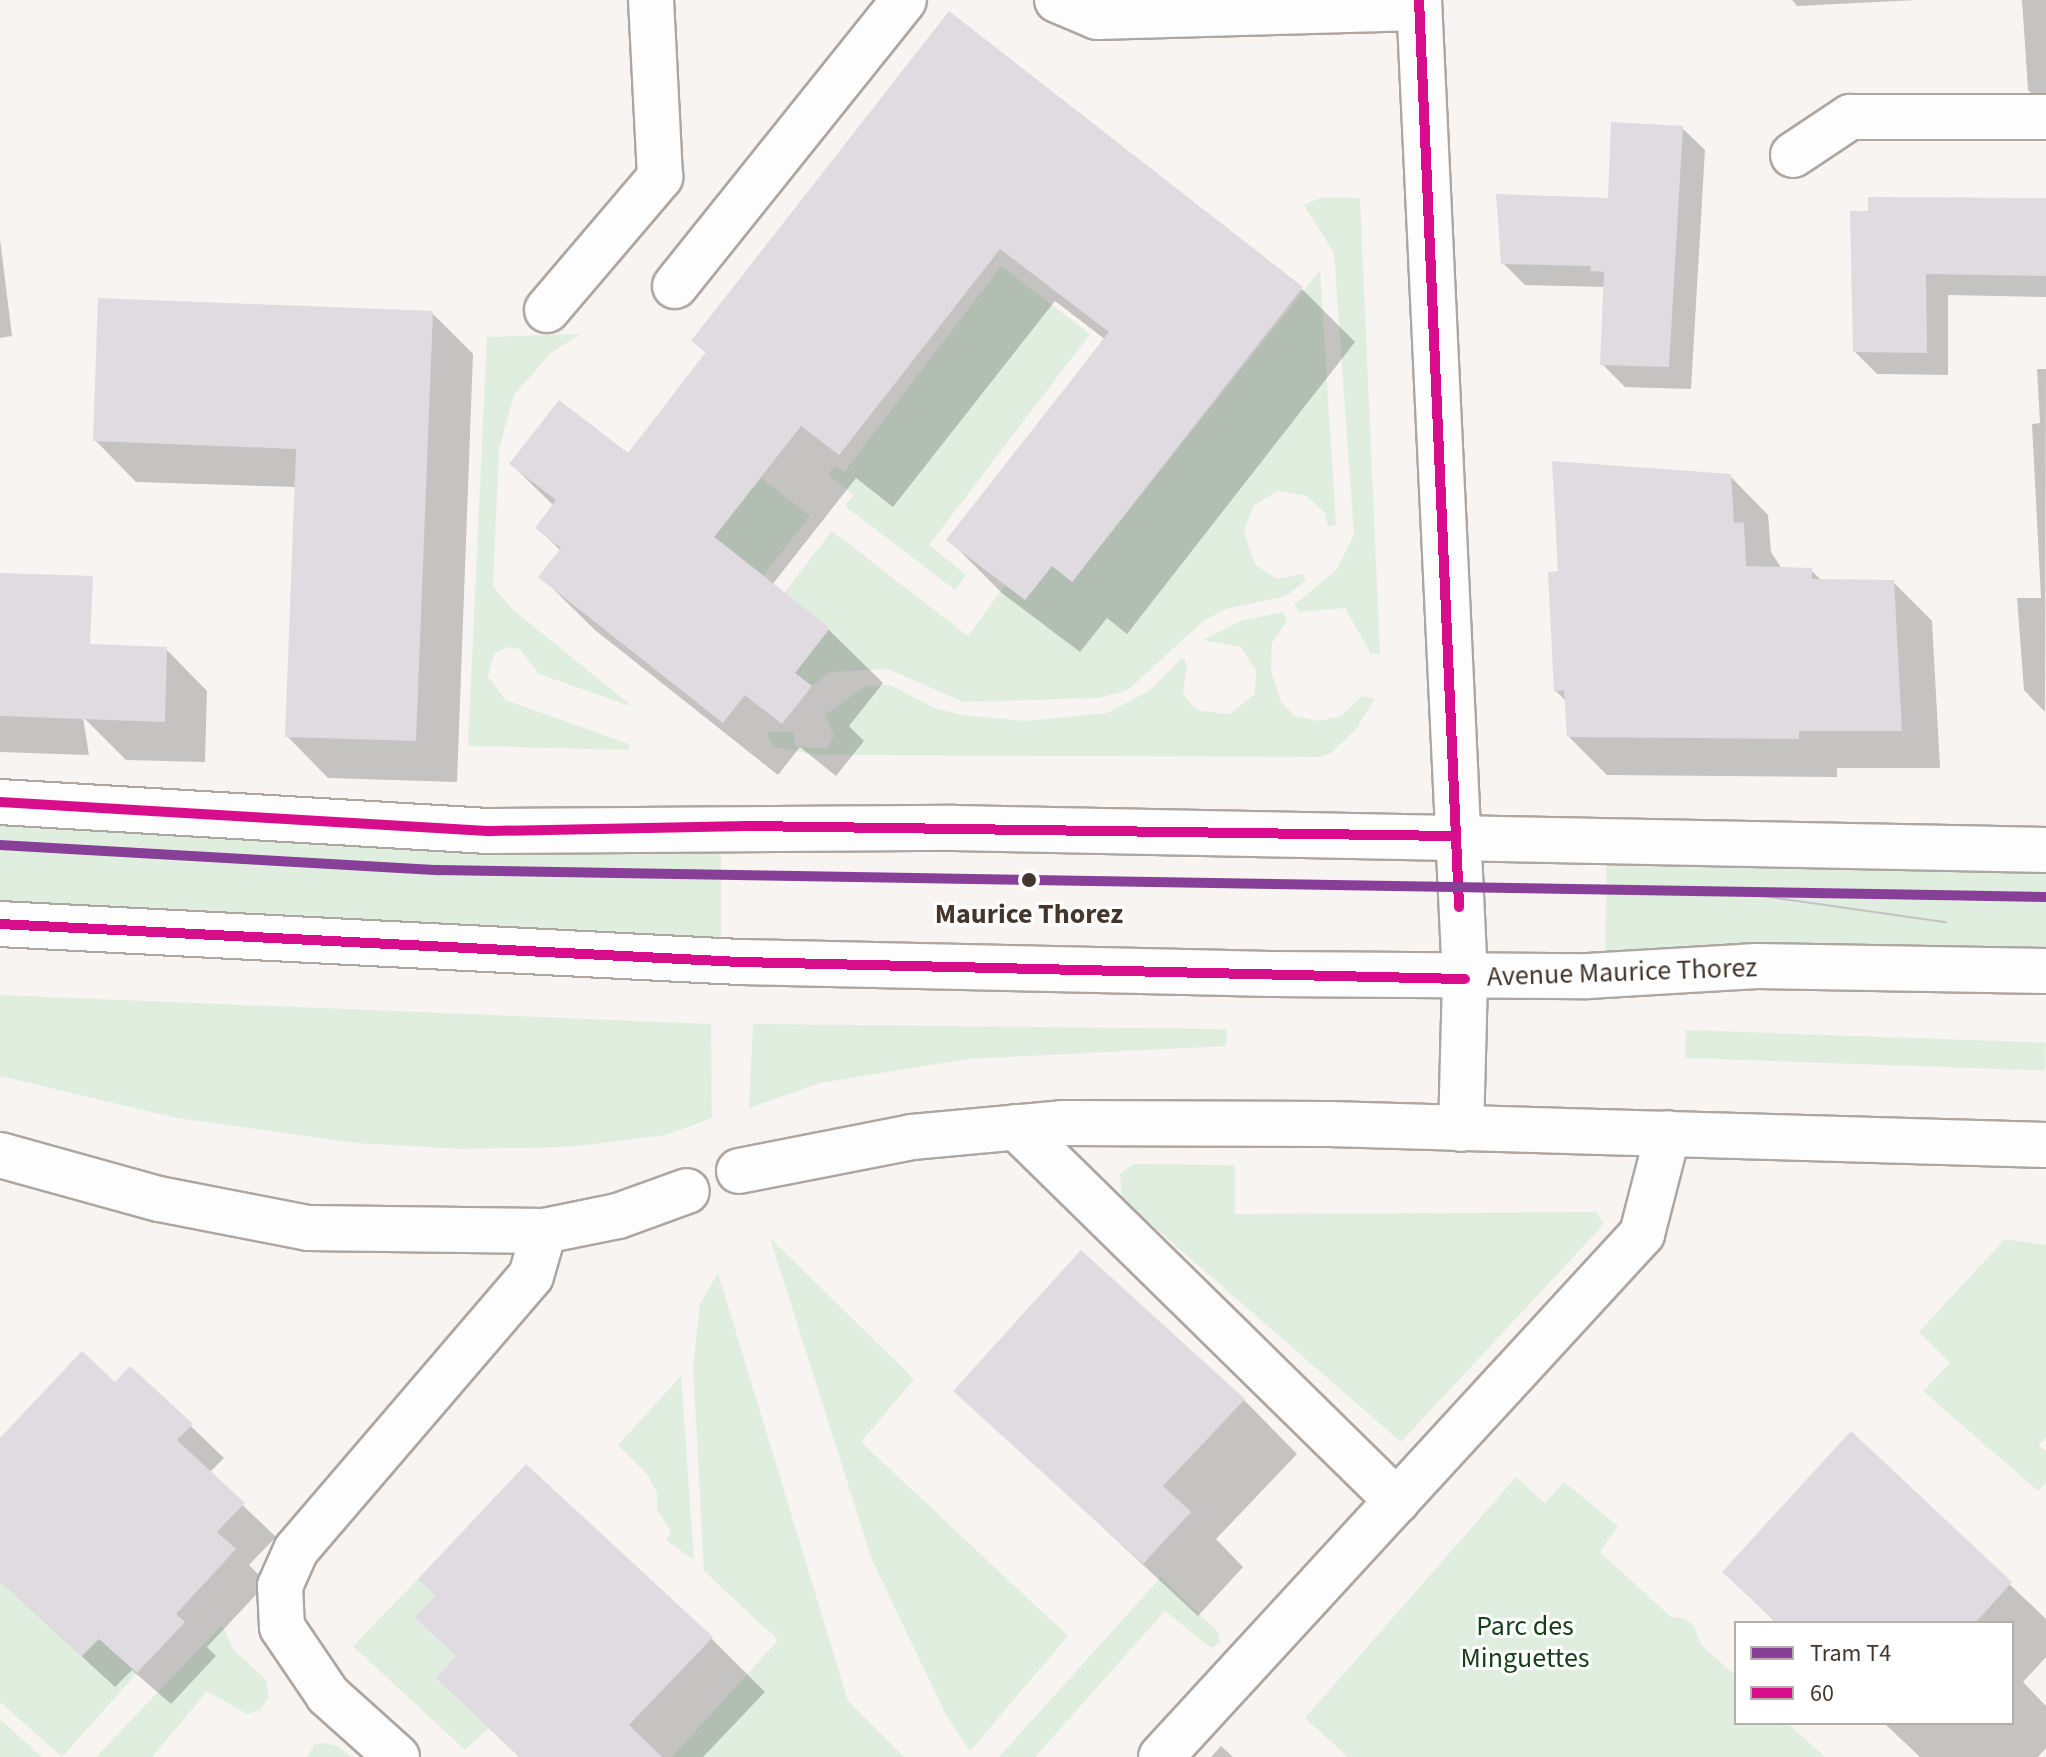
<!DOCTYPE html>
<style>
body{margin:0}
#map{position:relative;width:2046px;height:1757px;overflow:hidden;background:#f7f4f2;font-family:"Source Sans 3",sans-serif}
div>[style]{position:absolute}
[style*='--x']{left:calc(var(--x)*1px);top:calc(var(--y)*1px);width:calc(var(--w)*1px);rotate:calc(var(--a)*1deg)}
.green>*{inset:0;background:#e0eedf;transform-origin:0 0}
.shadow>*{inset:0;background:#0003}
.building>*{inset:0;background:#e0dbe0}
.roads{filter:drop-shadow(2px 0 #ada6a1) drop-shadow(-2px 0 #ada6a1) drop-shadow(0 2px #ada6a1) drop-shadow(0 -2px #ada6a1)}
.minor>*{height:44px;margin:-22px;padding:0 22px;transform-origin:22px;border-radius:22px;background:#fefdfd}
.tram>*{height:2px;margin:-1px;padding:0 1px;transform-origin:1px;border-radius:1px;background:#c4c2c1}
.bus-1>*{height:10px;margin:-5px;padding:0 5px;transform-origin:5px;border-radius:5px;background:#d80d8c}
.tram-1>*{height:10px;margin:-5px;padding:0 5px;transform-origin:5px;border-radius:5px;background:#873f98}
.dots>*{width:22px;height:22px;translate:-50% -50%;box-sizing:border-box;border:4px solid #fff;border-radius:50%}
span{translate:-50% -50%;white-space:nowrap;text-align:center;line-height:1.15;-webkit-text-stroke:6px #fff;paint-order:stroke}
.stop-label{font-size:28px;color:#43362c;font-weight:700}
.street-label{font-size:28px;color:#43362c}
.park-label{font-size:28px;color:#153f1a}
.legend{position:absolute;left:1734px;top:1621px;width:280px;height:104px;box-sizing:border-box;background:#fff;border:2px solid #b4afab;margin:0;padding:10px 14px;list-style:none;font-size:24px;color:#43362c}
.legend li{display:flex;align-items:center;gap:16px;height:40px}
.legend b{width:40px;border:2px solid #b4afab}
</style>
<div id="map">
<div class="green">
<div style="clip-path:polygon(1323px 197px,1360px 198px,1380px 654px,1371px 654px,1345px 608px,1299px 612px,1294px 605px,1336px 570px,1354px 535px,1334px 253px,1304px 205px)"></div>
<div style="clip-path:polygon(1001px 266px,1090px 334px,929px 545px,966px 575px,955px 590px,845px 506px,854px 495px,828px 475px,835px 466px,844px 472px)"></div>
<div style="clip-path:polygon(1320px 270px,1336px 525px,1328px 527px,1325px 513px,1307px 496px,1278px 491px,1253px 506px,1244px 531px,1254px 563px,1266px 572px,1278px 579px,1302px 574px,1306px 580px,1286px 596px,1226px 609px,1203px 621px,1128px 690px,1098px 698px,964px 702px,888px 669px,830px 672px,812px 686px,795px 673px,830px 628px,784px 593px,832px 531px,968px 636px,1005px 585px,1025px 600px,1052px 566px,1072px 582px)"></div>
<div style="clip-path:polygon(580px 334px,551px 353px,514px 395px,499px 449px,493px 586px,511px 608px,633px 707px,539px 674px,520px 649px,507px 647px,494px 654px,488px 676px,505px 700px,629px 744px,629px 750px,468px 746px,487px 337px)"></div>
<div style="left:761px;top:478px;width:62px;height:75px;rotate:38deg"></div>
<div style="clip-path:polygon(1283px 612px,1287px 621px,1272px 643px,1271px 670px,1281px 702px,1295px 716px,1318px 721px,1341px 716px,1362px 696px,1375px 699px,1356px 729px,1331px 753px,1319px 757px,818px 755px,775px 747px,768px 738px,768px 732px,793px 732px,796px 746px,827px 749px,834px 736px,825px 715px,865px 686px,890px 685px,934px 708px,962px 715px,1025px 721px,1107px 713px,1149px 691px,1182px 658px,1187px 664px,1183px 694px,1191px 705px,1200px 711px,1230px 714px,1255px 694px,1256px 671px,1241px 647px,1203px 640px,1241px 621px)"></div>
<div style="clip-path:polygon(0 818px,721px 841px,721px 944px,0 901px)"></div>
<div style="clip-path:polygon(1607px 856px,2046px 869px,2046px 948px,1755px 944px,1605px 952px)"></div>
<div style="clip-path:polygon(0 995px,711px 1024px,712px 1118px,666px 1135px,569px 1147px,461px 1149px,356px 1143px,177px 1118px,0 1076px)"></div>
<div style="clip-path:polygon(753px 1024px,1227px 1029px,1226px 1046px,967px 1059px,820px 1083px,749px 1108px)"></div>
<div style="left:1686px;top:1030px;width:360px;height:28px;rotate:2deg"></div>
<div style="clip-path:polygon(1134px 1164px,1235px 1165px,1235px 1214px,1596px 1212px,1604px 1224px,1401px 1442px,1122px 1199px,1120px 1174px)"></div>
<div style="clip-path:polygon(770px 1238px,914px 1379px,861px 1442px,1068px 1636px,970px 1751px,946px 1715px,872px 1560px)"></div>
<div style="clip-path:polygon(2005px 1239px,2046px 1245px,2046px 1437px,2039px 1445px,2046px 1452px,2046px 1483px,2038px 1491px,1923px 1391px,1950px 1363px,1919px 1332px)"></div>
<div style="clip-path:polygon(718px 1273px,848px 1701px,904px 1757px,672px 1757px,778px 1640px,704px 1571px,693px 1366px,700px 1304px)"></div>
<div style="clip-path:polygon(681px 1376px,694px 1560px,666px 1540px,671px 1531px,657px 1510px,657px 1493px,648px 1475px,618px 1445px)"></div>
<div style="clip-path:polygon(1516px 1477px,1545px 1503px,1564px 1482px,1618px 1526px,1600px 1552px,1671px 1617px,1683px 1618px,1694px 1626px,1701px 1645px,1736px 1676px,1736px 1723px,1787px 1723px,1825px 1757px,1348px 1757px,1305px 1718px)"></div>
<div style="clip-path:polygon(1161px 1577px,1218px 1632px,1220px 1643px,1211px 1648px,1165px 1611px,1035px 1757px,999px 1757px)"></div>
<div style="clip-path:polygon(418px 1579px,435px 1596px,414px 1617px,456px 1656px,436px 1678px,489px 1728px,465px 1750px,353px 1646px)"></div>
<div style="clip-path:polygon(0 1581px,81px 1656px,99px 1639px,137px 1673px,62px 1757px,0 1702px)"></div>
<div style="clip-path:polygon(222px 1625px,233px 1649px,266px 1680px,269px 1697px,260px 1710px,247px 1714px,207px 1691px,152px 1757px,96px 1757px)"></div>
<div style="clip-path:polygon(0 1719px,42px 1757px,0 1757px)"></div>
<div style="clip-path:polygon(323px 1743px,338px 1746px,351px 1757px,307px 1757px,314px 1745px)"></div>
</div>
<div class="shadow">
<div style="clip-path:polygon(1792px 0,1917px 0,1797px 6px)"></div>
<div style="clip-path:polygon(2022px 0,2046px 0,2046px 107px,2028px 90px)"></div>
<div style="clip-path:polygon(950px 14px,1302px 289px,1355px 342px,1127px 634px,1107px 618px,1080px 652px,1003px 594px,949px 540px,1106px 340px,1055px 301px,893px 507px,856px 478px,772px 585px,829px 630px,883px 683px,849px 726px,864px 741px,836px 776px,800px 747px,778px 775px,595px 630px,541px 577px,561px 551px,537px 527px,554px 506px,511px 464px,628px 456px,707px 354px,694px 340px)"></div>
<div style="clip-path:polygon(1682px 128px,1705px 150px,1691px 389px,1625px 387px,1602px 364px,1605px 287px,1525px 285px,1503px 263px,1610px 201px)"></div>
<div style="clip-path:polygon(2046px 200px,2046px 297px,1948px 295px,1948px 375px,1877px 374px,1855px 352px,1870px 213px)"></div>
<div style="clip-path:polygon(0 239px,12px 336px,0 338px)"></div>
<div style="clip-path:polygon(432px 313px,473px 354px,457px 782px,328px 778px,287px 736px,297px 487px,136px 482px,95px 440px)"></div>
<div style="clip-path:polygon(2037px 369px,2046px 369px,2045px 712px,2024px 690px,2017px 598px,2041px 598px,2032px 424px,2040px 423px)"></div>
<div style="clip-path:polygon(1730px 476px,1768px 515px,1771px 552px,1782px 569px,1811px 570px,1822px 581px,1893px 582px,1932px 621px,1940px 768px,1837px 768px,1837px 777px,1607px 775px,1568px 736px,1567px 702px,1556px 691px,1560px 573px)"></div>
<div style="clip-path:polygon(0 575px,83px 711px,166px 649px,207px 691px,205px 762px,126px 760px,83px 717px,89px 755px,0 752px)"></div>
<div style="clip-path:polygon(130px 1368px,224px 1458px,209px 1473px,276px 1537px,249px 1565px,267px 1583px,207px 1647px,216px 1656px,171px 1704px,132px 1670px,115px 1687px,0 1581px,0 1441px,115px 1384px)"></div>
<div style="clip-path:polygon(956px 1391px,1244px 1400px,1297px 1454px,1216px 1539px,1243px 1567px,1198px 1616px)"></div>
<div style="clip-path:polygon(1851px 1434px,2046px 1619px,2046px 1657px,2023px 1682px,2046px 1706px,2046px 1748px,2038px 1757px,1920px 1757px,1884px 1723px,2012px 1723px,2012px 1623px,1776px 1623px,1725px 1572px)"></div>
<div style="clip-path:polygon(438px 1596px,711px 1638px,765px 1692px,703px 1757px,519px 1757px,458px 1657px)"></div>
<div style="clip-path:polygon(1221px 1746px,1233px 1757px,1211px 1757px)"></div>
</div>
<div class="building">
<div style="clip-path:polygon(949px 11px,1303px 287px,1072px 582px,1052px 566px,1025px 600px,946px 540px,1109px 332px,1000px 249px,839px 455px,801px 426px,714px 537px,830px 628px,795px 673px,812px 686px,782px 724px,745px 695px,723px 723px,538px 577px,561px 548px,535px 528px,556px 500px,509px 464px,559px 400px,628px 453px,706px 352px,691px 341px)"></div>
<div style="clip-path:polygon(1611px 122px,1683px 126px,1669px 367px,1600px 365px,1604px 272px,1590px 271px,1591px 266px,1501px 264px,1496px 194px,1608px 198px)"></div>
<div style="clip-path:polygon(1868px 197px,2046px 198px,2046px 276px,1926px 274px,1927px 353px,1853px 352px,1850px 211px,1868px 211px)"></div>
<div style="clip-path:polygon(98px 298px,433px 311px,416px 741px,285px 737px,296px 449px,93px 441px)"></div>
<div style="clip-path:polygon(1552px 461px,1731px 474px,1734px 523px,1744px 522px,1746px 566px,1812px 568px,1812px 579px,1894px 580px,1902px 731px,1799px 731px,1799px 739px,1567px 737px,1564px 690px,1554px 692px,1548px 572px,1558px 571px)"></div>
<div style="clip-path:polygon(0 573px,93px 576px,90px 644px,167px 647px,165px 722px,0 716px)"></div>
<div style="clip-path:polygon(1081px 1250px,1245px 1399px,1163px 1486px,1191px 1512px,1143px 1564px,953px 1391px)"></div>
<div style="clip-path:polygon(82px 1351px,115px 1382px,130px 1366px,193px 1424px,177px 1440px,245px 1503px,217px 1532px,236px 1549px,176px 1614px,185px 1622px,137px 1673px,99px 1639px,82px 1656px,0 1581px,0 1438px)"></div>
<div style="clip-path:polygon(1851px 1431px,2012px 1582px,1975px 1623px,1777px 1623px,1722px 1572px)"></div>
<div style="clip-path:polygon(526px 1464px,713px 1637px,629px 1725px,662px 1757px,519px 1757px,436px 1678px,456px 1656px,414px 1617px,435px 1596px,418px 1579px)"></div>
</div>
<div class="roads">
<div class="minor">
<div style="--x:1057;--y:0;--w:43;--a:23"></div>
<div style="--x:1097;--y:17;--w:322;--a:-1.6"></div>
<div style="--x:1419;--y:0;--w:980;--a:87.31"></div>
<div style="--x:1465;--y:979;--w:150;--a:91.5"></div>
<div style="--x:1793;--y:155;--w:69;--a:-33.7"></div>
<div style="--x:1850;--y:117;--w:196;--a:0"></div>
<div style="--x:675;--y:286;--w:366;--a:-51.3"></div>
<div style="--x:547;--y:310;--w:175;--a:-49.6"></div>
<div style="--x:660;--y:177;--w:177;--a:-92.9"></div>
<div style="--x:0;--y:802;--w:492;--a:3.4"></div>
<div style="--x:491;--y:831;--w:463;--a:-0.4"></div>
<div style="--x:954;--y:828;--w:1092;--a:1.15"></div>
<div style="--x:0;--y:924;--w:742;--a:2.94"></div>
<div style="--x:741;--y:962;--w:530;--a:1.3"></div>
<div style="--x:1271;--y:974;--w:317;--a:0.4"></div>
<div style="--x:1588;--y:976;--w:169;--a:-3.4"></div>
<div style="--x:1757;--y:966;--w:289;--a:1"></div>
<div style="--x:1016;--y:1127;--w:534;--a:44.47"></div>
<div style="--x:0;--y:1155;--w:165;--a:15.5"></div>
<div style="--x:159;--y:1199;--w:152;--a:11"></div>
<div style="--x:308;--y:1228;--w:236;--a:0.7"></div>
<div style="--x:544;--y:1231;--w:76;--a:-11.5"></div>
<div style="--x:618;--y:1216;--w:73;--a:-19.9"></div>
<div style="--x:739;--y:1171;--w:176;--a:-11.1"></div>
<div style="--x:912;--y:1137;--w:151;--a:-5.3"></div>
<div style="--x:1062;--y:1123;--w:267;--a:0.2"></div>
<div style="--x:1329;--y:1124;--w:717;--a:1.68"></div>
<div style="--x:397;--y:1757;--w:93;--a:-138.1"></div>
<div style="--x:328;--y:1695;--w:82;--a:-124.1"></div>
<div style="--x:282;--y:1627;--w:41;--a:-92.8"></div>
<div style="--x:280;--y:1586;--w:39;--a:-66"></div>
<div style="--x:296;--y:1550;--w:361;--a:-49.4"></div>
<div style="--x:531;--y:1276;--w:47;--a:-73.9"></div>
<div style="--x:1161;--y:1757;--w:711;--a:-47.4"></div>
<div style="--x:1642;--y:1234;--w:104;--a:-75.6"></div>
</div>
</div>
<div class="tram">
<div style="--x:1734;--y:892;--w:214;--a:8.1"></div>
</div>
<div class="bus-1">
<div style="--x:1419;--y:0;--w:908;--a:87.47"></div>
<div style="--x:0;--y:802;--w:492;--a:3.4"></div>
<div style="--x:491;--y:831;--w:256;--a:-1.1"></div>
<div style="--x:747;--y:826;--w:708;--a:0.81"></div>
<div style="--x:0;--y:924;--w:742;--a:2.94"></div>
<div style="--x:741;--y:962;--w:724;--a:1.35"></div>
</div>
<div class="tram-1">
<div style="--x:0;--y:845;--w:439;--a:3.3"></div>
<div style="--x:438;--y:870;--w:1608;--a:0.96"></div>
</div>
<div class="dots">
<div style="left:1029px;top:880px;background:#43362c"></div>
</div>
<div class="stop-label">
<span style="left:1029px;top:914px">Maurice Thorez</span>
</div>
<div class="street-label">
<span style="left:1622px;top:972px;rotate:-2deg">Avenue Maurice Thorez</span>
</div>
<div class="park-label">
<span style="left:1525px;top:1642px">Parc des<br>Minguettes</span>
</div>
<ul class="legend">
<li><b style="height:10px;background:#873f98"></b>Tram T4</li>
<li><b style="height:10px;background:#d80d8c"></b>60</li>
</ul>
</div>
